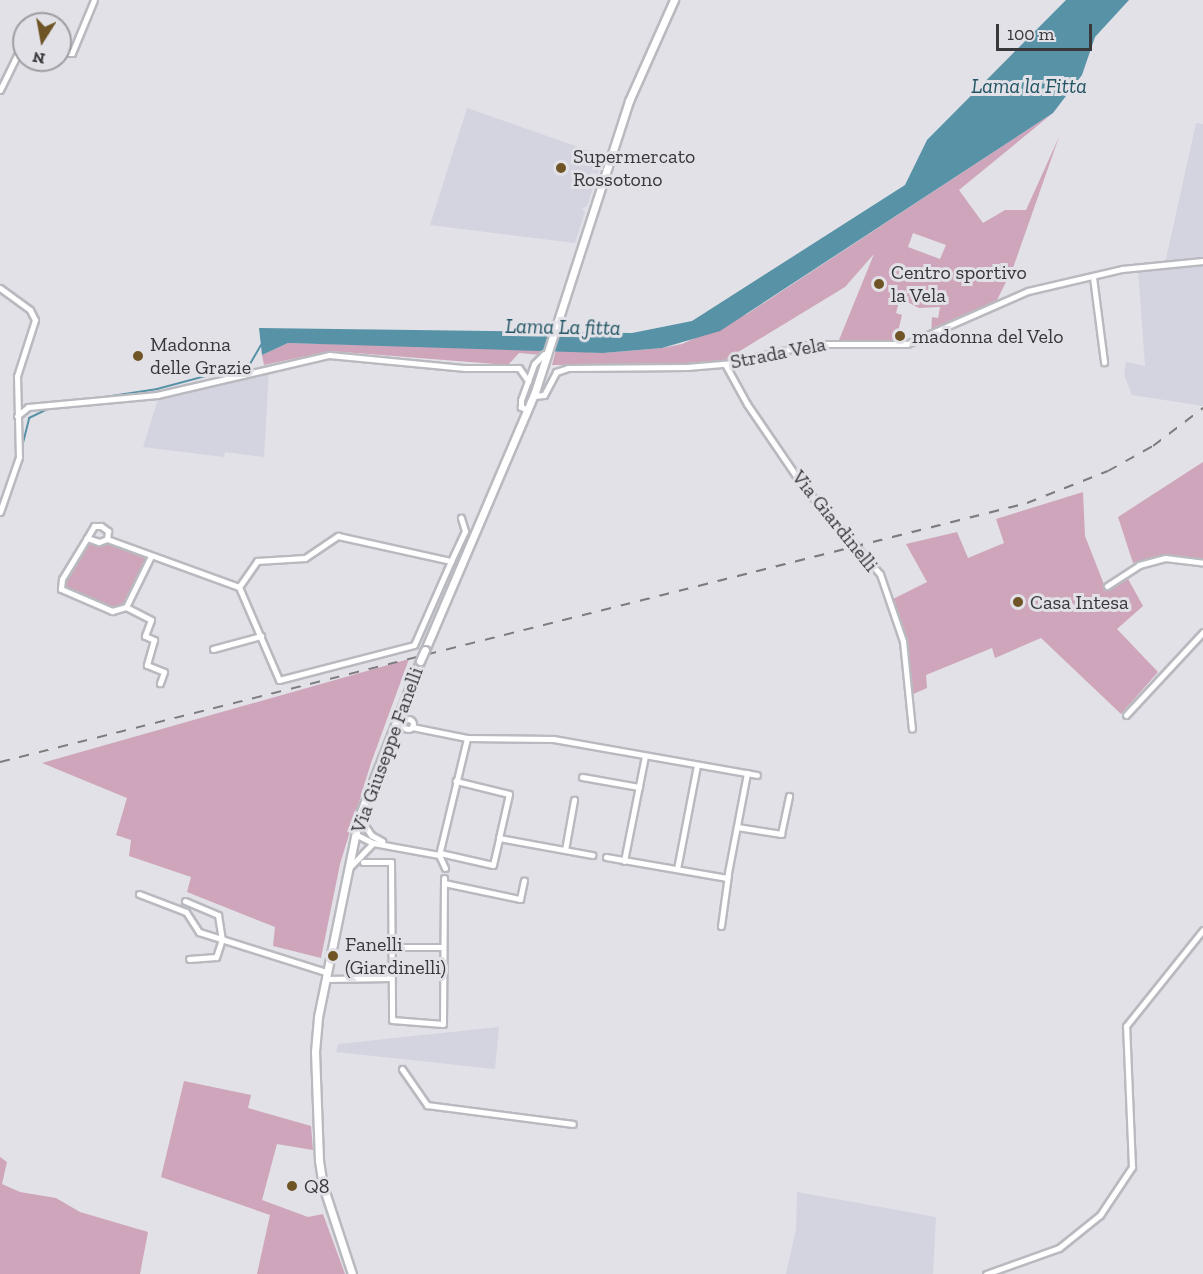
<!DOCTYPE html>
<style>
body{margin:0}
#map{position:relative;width:1203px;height:1274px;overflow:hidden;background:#e1e1e7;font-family:"Zilla Slab",serif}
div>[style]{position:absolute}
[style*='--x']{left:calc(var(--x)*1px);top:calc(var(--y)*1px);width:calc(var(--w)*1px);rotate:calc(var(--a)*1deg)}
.built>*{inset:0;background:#d4d4e1}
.green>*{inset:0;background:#cfa5bb}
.water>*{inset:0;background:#5792a6}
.stream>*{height:2px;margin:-1px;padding:0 1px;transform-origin:1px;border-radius:1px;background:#5792a6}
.roads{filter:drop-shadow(2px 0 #b9babf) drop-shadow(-2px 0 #b9babf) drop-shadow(0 2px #b9babf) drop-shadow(0 -2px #b9babf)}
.minor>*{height:5px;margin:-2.5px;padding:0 2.5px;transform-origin:2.5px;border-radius:2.5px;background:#fff}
.minor>.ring{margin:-2.5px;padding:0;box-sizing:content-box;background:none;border:5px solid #fff;border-radius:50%}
.secondary>*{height:7px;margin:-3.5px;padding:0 3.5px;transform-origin:3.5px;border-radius:3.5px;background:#fff}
.rail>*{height:2px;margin-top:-1px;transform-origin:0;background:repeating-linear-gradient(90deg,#7c7c7f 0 10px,transparent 0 20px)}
.bridges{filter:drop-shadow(2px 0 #b9babf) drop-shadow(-2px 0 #b9babf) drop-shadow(0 2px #b9babf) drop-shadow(0 -2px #b9babf)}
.secondary-bridge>*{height:7px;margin:-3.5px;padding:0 3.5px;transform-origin:3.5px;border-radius:3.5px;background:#fff}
.dots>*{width:16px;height:16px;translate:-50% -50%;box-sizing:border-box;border:3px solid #e1e1e7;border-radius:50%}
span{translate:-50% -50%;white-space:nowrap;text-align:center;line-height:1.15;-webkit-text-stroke:6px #e1e1e7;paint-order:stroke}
.poi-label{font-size:20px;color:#38383a}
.left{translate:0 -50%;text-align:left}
.street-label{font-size:20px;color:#38383a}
.water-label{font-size:21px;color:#225464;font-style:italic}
.north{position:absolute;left:12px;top:12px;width:60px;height:60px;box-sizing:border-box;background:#e1e1e7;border:2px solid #9d9da2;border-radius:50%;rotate:191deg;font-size:16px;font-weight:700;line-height:24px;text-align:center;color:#38383a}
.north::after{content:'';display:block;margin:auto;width:21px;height:27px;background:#6f5526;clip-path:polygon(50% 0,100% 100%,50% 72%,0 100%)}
.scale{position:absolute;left:996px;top:24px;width:96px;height:27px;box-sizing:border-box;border:3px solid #38383a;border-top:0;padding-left:8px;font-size:18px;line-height:21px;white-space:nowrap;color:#38383a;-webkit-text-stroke:4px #e1e1e7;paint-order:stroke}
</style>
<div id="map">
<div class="built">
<div style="clip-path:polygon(467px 108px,604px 156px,598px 174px,592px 173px,590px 179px,595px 182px,587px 206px,582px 209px,585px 212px,575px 243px,430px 225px)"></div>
<div style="clip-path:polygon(1196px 123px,1203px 124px,1203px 406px,1132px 395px,1124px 374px,1126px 362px,1145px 366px,1138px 270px,1164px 268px)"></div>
<div style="clip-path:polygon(269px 370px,264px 457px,225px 452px,224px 457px,143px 447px,158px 399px)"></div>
<div style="clip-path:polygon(499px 1027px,495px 1069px,336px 1052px,338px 1044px)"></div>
<div style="clip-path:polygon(797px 1192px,936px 1217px,933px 1274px,786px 1274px,796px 1229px)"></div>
</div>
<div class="green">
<div style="clip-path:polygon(evenodd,1053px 113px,959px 190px,983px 223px,1005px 210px,1026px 210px,1059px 137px,1013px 268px,997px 300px,931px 335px,932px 317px,938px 318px,940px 307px,919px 308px,900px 298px,896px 313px,902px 315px,896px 340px,839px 340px,874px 254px,845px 287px,725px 360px,684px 364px,552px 365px,556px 350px,603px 353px,662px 348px,682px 344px,747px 314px,1053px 113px,913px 233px,946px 245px,940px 259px,908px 247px,913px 233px)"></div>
<div style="clip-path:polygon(288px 343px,544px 349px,542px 355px,519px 353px,508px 365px,330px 351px,264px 365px,262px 355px)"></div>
<div style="clip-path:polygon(1203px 462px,1203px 561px,1163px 555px,1133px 563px,1118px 517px)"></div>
<div style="clip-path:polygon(1083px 492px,1085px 536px,1105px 587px,1111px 589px,1127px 577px,1143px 606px,1117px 629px,1158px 672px,1121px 714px,1041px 638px,995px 658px,992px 648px,926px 675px,927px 688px,911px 695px,905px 640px,893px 599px,927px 582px,906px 544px,957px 532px,968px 558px,1004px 543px,996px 519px)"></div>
<div style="clip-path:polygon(90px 542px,102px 547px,107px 543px,147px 557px,124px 603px,113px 610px,66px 590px,65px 579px)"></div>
<div style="clip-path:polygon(409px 659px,371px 763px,340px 864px,321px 958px,273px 946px,275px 927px,187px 892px,191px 877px,129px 856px,131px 840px,116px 835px,127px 798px,42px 763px)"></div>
<div style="clip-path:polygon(184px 1081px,251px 1095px,248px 1108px,311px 1126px,313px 1150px,277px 1144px,262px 1200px,308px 1217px,323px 1214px,345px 1274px,257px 1274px,270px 1215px,161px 1177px)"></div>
<div style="clip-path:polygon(0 1157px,7px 1162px,2px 1184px,20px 1192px,56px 1198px,80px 1212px,148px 1232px,140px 1274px,0 1274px)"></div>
</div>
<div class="water">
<div style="clip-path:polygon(1066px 0,1129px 0,1095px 37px,1082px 75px,1053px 113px,720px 331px,662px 348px,603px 353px,288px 343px,262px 355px,259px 328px,632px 333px,692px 321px,905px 185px,927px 140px)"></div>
</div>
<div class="stream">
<div style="--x:105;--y:397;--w:53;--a:-8.7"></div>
<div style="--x:157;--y:389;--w:96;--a:-15"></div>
<div style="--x:250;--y:364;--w:22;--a:-60"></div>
<div style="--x:21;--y:451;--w:34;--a:-76"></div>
<div style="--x:29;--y:418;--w:25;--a:-26"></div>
<div style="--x:5;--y:505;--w:39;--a:-71"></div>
</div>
<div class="roads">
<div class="minor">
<div style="--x:60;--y:53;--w:12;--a:0"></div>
<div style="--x:72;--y:53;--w:57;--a:-67.5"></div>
<div style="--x:0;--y:90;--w:55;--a:-63.9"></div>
<div style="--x:1093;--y:277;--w:86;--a:82.6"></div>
<div style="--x:0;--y:288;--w:37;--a:36"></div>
<div style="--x:30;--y:310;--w:11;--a:63"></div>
<div style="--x:35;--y:320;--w:59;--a:107.8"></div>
<div style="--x:17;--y:376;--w:81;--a:88.6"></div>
<div style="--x:19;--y:457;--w:58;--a:109.1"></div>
<div style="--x:725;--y:364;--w:46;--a:61.2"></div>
<div style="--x:747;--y:404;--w:99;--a:55.7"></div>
<div style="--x:803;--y:486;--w:117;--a:48.8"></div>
<div style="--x:880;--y:574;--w:71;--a:71.1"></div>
<div style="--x:903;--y:641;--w:88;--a:84.2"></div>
<div style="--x:534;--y:396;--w:10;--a:-6"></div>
<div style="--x:544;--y:395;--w:26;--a:-62"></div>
<div style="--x:556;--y:372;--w:13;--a:-18"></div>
<div style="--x:568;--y:368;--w:119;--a:-0.5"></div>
<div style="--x:687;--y:367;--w:38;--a:-5"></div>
<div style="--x:725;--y:364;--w:90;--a:-12.8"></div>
<div style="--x:813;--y:344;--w:94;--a:0"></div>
<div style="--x:907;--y:344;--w:132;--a:-23.7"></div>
<div style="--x:1028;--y:291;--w:97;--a:-13.2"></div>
<div style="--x:1122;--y:269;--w:81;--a:-5.6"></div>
<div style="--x:528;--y:410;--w:8;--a:-157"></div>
<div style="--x:521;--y:407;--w:7;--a:-90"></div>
<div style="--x:521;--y:400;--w:38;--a:-70"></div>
<div style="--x:534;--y:364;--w:14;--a:-45"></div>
<div style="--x:17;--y:416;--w:14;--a:-39"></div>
<div style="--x:28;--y:407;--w:130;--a:-5.3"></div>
<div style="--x:157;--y:395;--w:177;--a:-13.1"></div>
<div style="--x:329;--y:355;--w:137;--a:5.5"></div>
<div style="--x:465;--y:368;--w:54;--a:0"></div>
<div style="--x:519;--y:368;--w:16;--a:55"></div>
<div style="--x:87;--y:538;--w:14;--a:-60"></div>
<div style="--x:94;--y:526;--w:7;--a:0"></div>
<div style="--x:101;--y:526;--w:9;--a:36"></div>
<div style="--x:108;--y:531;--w:8;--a:97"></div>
<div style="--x:107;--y:539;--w:140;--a:20"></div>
<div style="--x:239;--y:587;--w:101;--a:66.7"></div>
<div style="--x:279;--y:680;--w:139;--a:-14.5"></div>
<div style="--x:414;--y:645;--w:92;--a:-66.2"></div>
<div style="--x:107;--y:539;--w:9;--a:159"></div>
<div style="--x:99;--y:542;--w:13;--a:-162"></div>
<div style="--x:87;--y:538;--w:48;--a:121.4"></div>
<div style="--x:62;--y:579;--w:10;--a:96"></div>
<div style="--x:61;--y:589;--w:56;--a:23.3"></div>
<div style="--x:112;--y:611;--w:15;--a:-16"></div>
<div style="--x:126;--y:607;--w:57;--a:-63.9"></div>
<div style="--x:1107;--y:586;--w:38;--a:-33"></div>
<div style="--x:1139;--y:565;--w:27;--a:-15"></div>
<div style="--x:1165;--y:558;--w:38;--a:7"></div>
<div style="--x:239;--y:587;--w:32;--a:-55"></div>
<div style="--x:257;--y:561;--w:48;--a:-3.6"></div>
<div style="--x:305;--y:558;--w:40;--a:-34"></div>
<div style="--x:338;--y:536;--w:116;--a:12.5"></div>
<div style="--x:451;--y:561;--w:33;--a:-65"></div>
<div style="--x:465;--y:531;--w:14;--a:-107"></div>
<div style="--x:126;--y:607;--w:28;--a:27"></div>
<div style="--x:151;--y:620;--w:17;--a:111"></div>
<div style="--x:145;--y:636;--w:10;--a:24"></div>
<div style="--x:154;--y:640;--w:26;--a:106"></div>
<div style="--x:147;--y:665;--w:18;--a:22"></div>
<div style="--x:164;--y:672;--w:12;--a:110"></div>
<div style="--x:213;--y:649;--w:50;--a:-15.2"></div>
<div style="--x:1126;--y:715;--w:113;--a:-47.1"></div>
<div class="ring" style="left:403px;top:719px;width:5px;height:5px"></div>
<div style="--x:412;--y:727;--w:56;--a:11.3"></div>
<div style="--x:582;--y:777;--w:58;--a:10"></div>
<div style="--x:359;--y:817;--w:22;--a:56"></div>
<div style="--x:371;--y:835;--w:13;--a:29"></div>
<div style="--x:737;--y:827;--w:45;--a:9"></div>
<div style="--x:781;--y:834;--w:39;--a:-78"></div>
<div style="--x:355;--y:834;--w:20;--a:27"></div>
<div style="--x:499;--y:838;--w:95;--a:10.4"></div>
<div style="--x:565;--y:850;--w:51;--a:-79.8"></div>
<div style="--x:440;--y:853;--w:54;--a:12.8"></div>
<div style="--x:493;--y:865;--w:28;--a:-77"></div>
<div style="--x:499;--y:838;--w:45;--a:-77.2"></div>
<div style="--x:509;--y:794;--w:55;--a:-166.2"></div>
<div style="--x:606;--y:857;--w:123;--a:9.8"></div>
<div style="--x:727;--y:878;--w:107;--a:-79.2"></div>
<div style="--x:624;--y:861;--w:107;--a:-78.7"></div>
<div style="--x:363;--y:862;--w:28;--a:0"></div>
<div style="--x:391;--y:862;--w:158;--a:89.6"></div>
<div style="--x:392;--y:1020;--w:51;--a:4.5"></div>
<div style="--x:443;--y:1024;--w:146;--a:-89.6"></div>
<div style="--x:349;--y:868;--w:35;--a:-46"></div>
<div style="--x:373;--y:843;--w:67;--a:10.3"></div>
<div style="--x:445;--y:868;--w:14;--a:-115"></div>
<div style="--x:439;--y:855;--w:120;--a:-76.5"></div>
<div style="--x:467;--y:738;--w:86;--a:0.7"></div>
<div style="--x:553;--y:739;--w:207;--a:10"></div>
<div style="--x:677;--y:869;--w:106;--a:-79.1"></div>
<div style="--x:444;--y:883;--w:78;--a:11.9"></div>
<div style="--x:520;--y:899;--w:19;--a:-78"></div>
<div style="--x:139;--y:894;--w:50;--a:21"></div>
<div style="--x:186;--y:912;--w:24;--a:57"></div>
<div style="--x:199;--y:932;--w:133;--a:17.5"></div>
<div style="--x:185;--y:901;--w:36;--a:23"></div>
<div style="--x:218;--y:915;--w:24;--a:81"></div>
<div style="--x:222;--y:939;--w:19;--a:108"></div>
<div style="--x:216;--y:957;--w:27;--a:176"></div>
<div style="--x:721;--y:926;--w:51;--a:-82.2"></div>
<div style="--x:391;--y:947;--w:52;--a:0"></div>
<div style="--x:325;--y:979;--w:66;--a:-0.9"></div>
<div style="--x:402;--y:1069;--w:44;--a:55.2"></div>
<div style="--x:427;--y:1105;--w:147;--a:7.4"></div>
<div style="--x:986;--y:1274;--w:77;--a:-19.6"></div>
<div style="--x:1059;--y:1248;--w:53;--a:-38.8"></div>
<div style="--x:1100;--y:1215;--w:58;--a:-56.3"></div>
<div style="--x:1132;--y:1167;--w:141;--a:-92.4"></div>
<div style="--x:1126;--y:1026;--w:123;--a:-51.3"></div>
</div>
<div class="secondary">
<div style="--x:425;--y:650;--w:280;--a:-66.9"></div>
<div style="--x:535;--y:392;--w:306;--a:-72.1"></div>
<div style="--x:629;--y:101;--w:111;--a:-66"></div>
<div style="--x:352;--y:1274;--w:93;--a:-108.2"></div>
<div style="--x:323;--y:1186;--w:26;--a:-99"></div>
<div style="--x:319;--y:1160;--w:108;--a:-92.1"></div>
<div style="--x:315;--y:1052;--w:35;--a:-85"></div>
<div style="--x:318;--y:1017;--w:204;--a:-78.4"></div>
<div style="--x:359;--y:817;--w:168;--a:-68.6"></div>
</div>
</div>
<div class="rail">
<div style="--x:0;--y:762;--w:1059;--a:-14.15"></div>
<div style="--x:1027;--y:503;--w:87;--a:-21.6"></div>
<div style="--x:1108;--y:471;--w:51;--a:-29.1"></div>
<div style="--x:1153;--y:446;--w:63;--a:-37.2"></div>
</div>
<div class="bridges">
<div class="secondary-bridge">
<div style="--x:420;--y:661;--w:12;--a:-66"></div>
</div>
</div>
<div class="dots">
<div style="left:561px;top:168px;background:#6f5526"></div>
<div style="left:879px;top:284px;background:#6f5526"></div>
<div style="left:900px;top:336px;background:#6f5526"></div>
<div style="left:138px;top:356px;background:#6f5526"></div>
<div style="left:1018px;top:602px;background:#6f5526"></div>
<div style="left:333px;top:956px;background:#6f5526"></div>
<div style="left:292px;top:1186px;background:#6f5526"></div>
</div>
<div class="poi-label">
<span class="left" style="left:573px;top:168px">Supermercato<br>Rossotono</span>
<span class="left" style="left:891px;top:284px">Centro sportivo<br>la Vela</span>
<span class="left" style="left:912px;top:336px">madonna del Velo</span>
<span class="left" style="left:150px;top:356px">Madonna<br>delle Grazie</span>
<span class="left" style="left:1030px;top:602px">Casa Intesa</span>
<span class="left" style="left:345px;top:956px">Fanelli<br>(Giardinelli)</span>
<span class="left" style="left:304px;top:1186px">Q8</span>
</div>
<div class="street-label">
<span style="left:778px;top:353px;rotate:-11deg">Strada Vela</span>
<span style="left:835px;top:521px;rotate:51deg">Via Giardinelli</span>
<span style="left:387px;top:750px;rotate:-70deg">Via Giuseppe Fanelli</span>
</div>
<div class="water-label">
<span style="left:1029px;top:86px">Lama la Fitta</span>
<span style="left:563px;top:327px;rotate:1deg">Lama La fitta</span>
</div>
<div class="north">N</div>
<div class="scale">100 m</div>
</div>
